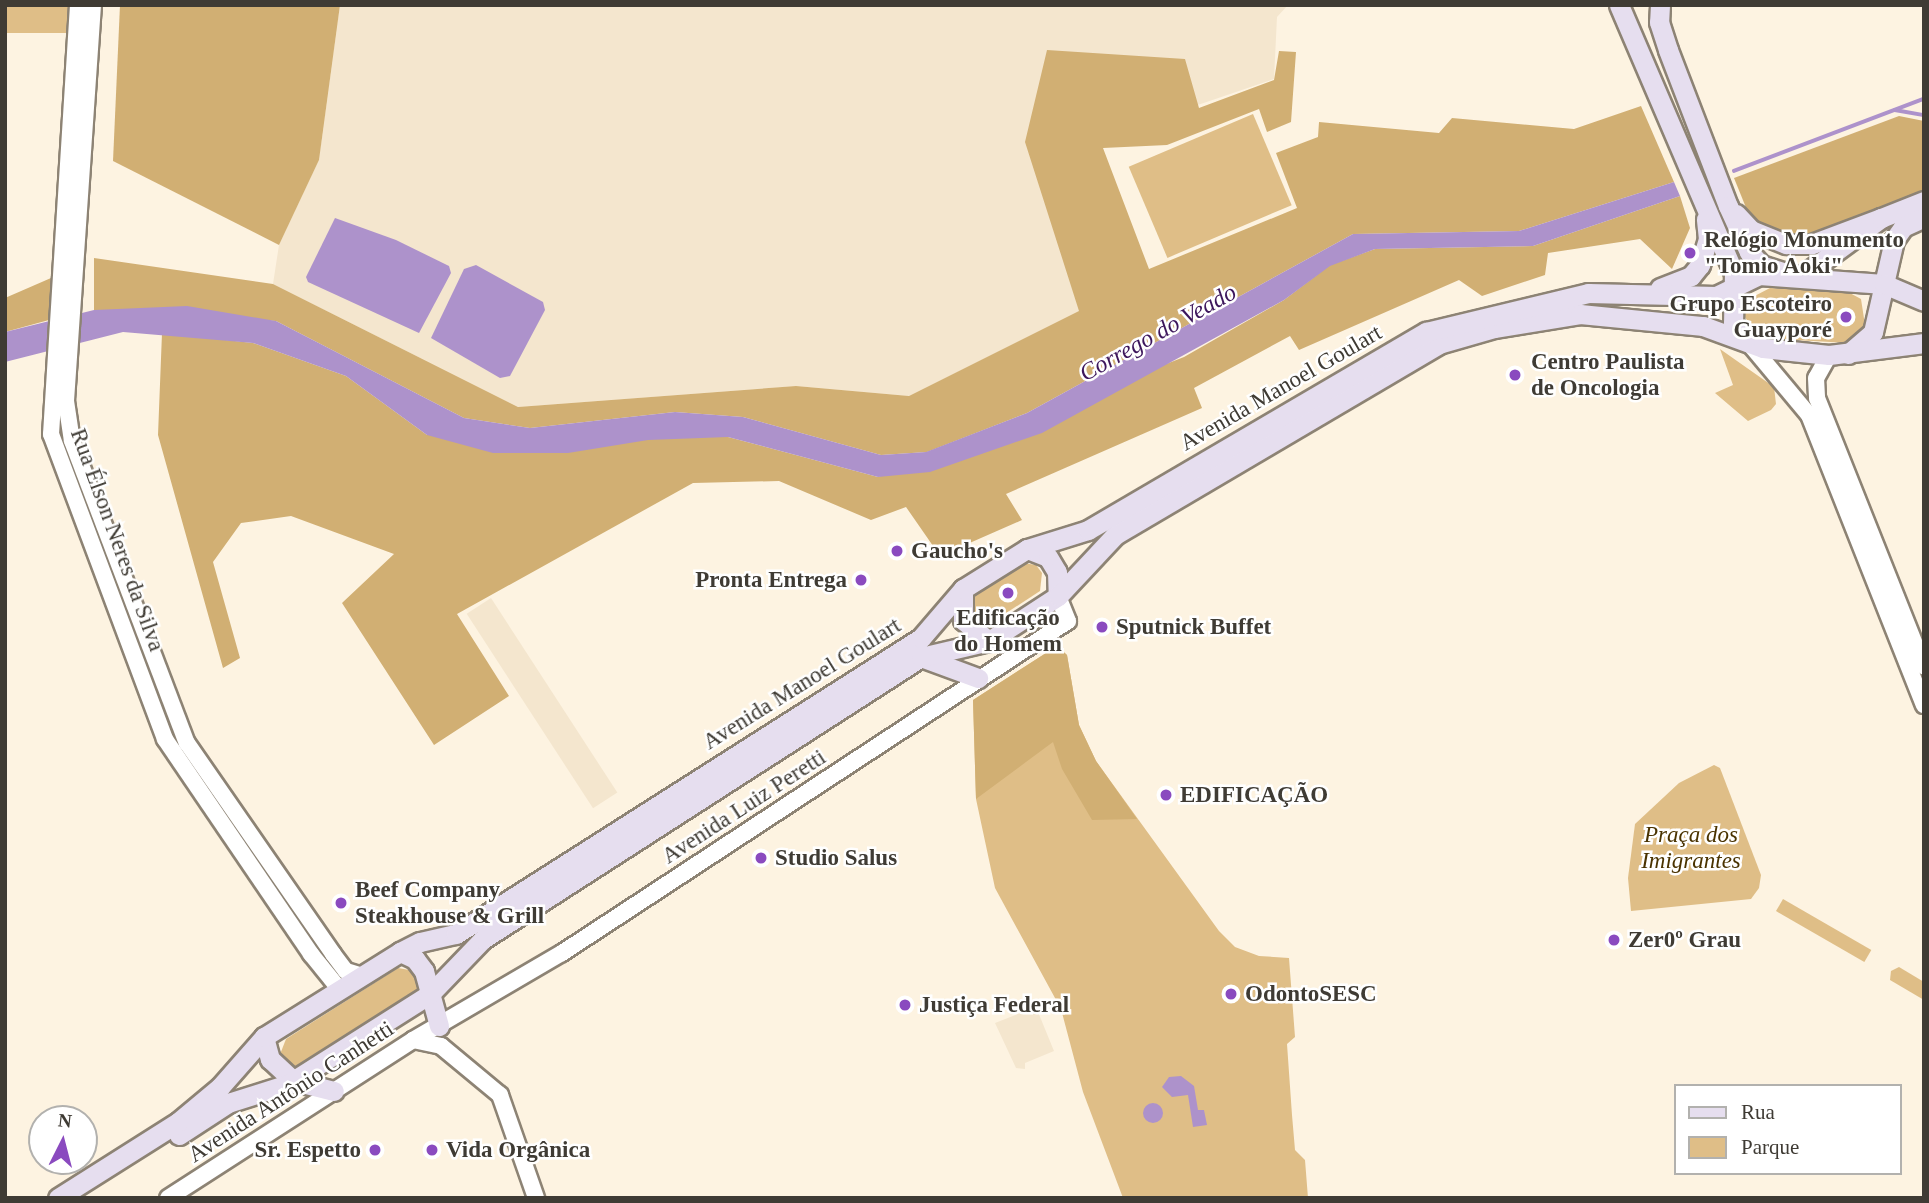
<!DOCTYPE html>
<meta charset="utf-8">
<style>
body{margin:0}
#map{position:relative;width:1929px;height:1203px;overflow:hidden;background:#fdf3e1;font-family:"Times New Roman",serif}
div>[style]{position:absolute}
[style*='--x']{left:calc(var(--x)*1px);top:calc(var(--y)*1px);width:calc(var(--w)*1px);rotate:calc(var(--a)*1deg)}
.built>*{inset:0;background:#f4e6ce;transform-origin:0 0}
.green>*{inset:0;background:#dfbe87;transform-origin:0 0}
.forest>*{inset:0;background:#d1af73}
.water>*{inset:0;background:#ad92cb}
.round{border-radius:50%}
.stream>*{height:3.5px;margin:-1.75px;padding:0 1.75px;transform-origin:1.75px;border-radius:1.75px;background:#ad92cb}
.roads{filter:drop-shadow(2px 0 #8d8374) drop-shadow(-2px 0 #8d8374) drop-shadow(0 2px #8d8374) drop-shadow(0 -2px #8d8374)}
.tertiary>*{height:16px;margin:-8px;padding:0 8px;transform-origin:8px;border-radius:8px;background:#fff}
.secondary>*{height:19px;margin:-9.5px;padding:0 9.5px;transform-origin:9.5px;border-radius:9.5px;background:#e6deef}
.dots>*{width:19px;height:19px;translate:-50% -50%;box-sizing:border-box;border:4px solid #fff;border-radius:50%}
span{translate:-50% -50%;white-space:nowrap;text-align:center;line-height:1.15;-webkit-text-stroke:5px #fff;paint-order:stroke}
.poi-label{font-size:23px;color:#3f3b34;font-weight:700}
.left{translate:0 -50%;text-align:left}
.right{translate:-100% -50%;text-align:right}
.street-label{font-size:23px;color:#3f3b34}
.park-label{font-size:23px;color:#4a3300;font-style:italic}
.water-label{font-size:24px;color:#3d165b;font-style:italic}
.frame{position:absolute;inset:0;border:7px solid #3f3b34;pointer-events:none}
.legend{position:absolute;left:1674px;top:1084px;width:228px;height:91px;box-sizing:border-box;background:#fff;border:2px solid #b2b1ae;margin:0;padding:9px 12px;list-style:none;font-size:21px;color:#3f3b34}
.legend li{display:flex;align-items:center;gap:14px;height:35px}
.legend b{width:35px;border:2px solid #b2b1ae}
.north{position:absolute;left:28px;top:1105px;width:70px;height:70px;box-sizing:border-box;background:#fff;border:2px solid #b2b1ae;border-radius:50%;rotate:6deg;font-size:19px;font-weight:700;line-height:28px;text-align:center;color:#3f3b34}
.north::after{content:'';display:block;margin:auto;width:24px;height:32px;background:#8a4abf;clip-path:polygon(50% 0,100% 100%,50% 72%,0 100%)}
</style>
<div id="map">
<div class="built">
<div style="clip-path:polygon(340px 5px,1288px 5px,1277px 17px,1274px 79px,1083px 144px,1129px 287px,909px 396px,796px 386px,518px 407px,273px 284px,279px 245px,319px 160px)"></div>
<div style="left:491px;top:598px;width:232px;height:29px;rotate:57deg"></div>
<div style="clip-path:polygon(1036px 1007px,1054px 1051px,1025px 1063px,1025px 1069px,1016px 1068px,995px 1023px)"></div>
</div>
<div class="green">
<div style="left:5px;top:5px;width:73px;height:28px"></div>
<div style="left:1253px;top:114px;width:99px;height:135px;rotate:67deg"></div>
<div style="clip-path:polygon(1770px 288px,1848px 292px,1861px 299px,1865px 325px,1848px 343px,1759px 338px,1744px 316px,1747px 300px)"></div>
<div style="clip-path:polygon(1720px 349px,1774px 387px,1776px 404px,1771px 410px,1748px 421px,1715px 393px,1733px 385px)"></div>
<div style="clip-path:polygon(1023px 563px,1036px 565px,1042px 573px,1040px 591px,994px 621px,977px 620px,972px 614px,975px 595px)"></div>
<div style="clip-path:polygon(1057px 646px,1067px 655px,1079px 725px,1096px 761px,1219px 931px,1235px 947px,1259px 956px,1289px 958px,1295px 1037px,1287px 1044px,1292px 1115px,1295px 1150px,1305px 1160px,1308px 1198px,1123px 1198px,1083px 1092px,1061px 1009px,995px 888px,976px 799px,973px 700px)"></div>
<div style="clip-path:polygon(1714px 765px,1720px 768px,1761px 875px,1759px 888px,1751px 899px,1631px 911px,1628px 878px,1635px 824px,1679px 783px)"></div>
<div style="left:1783px;top:899px;width:102px;height:14px;rotate:30deg"></div>
<div style="clip-path:polygon(1899px 967px,1924px 982px,1924px 1000px,1890px 980px,1891px 971px)"></div>
<div style="clip-path:polygon(398px 968px,415px 971px,420px 990px,296px 1068px,279px 1057px,286px 1039px)"></div>
</div>
<div class="forest">
<div style="clip-path:polygon(120px 5px,340px 5px,319px 160px,279px 245px,113px 161px)"></div>
<div style="clip-path:polygon(1047px 50px,1185px 59px,1199px 108px,1274px 80px,1279px 51px,1296px 52px,1291px 122px,1267px 132px,1259px 109px,1167px 145px,1103px 148px,1149px 269px,1297px 208px,1276px 153px,1318px 137px,1319px 122px,1439px 133px,1452px 118px,1574px 129px,1641px 106px,1674px 182px,1519px 231px,1353px 234px,1027px 413px,927px 452px,881px 455px,743px 417px,675px 412px,530px 428px,464px 418px,276px 321px,94px 310px,94px 258px,273px 284px,518px 407px,796px 386px,909px 396px,1079px 311px,1025px 142px)"></div>
<div style="clip-path:polygon(1899px 116px,1924px 121px,1924px 195px,1812px 239px,1786px 237px,1751px 220px,1734px 178px)"></div>
<div style="clip-path:polygon(1680px 196px,1690px 228px,1672px 269px,1640px 239px,1548px 253px,1545px 275px,1482px 296px,1459px 280px,1299px 350px,1290px 336px,1194px 388px,1202px 408px,1006px 494px,1022px 520px,940px 556px,906px 507px,871px 520px,779px 481px,693px 483px,457px 614px,509px 696px,434px 745px,342px 603px,394px 554px,291px 516px,241px 523px,213px 562px,240px 658px,223px 668px,158px 435px,162px 333px,253px 343px,346px 376px,427px 435px,728px 437px,878px 477px,1184px 357px,1284px 300px,1330px 265px,1375px 249px,1533px 246px)"></div>
<div style="clip-path:polygon(51px 278px,49px 320px,5px 332px,5px 298px)"></div>
<div style="clip-path:polygon(1057px 646px,1067px 655px,1079px 725px,1096px 761px,1137px 819px,1092px 820px,1062px 769px,1053px 742px,976px 799px,973px 700px)"></div>
</div>
<div class="water">
<div style="clip-path:polygon(1674px 182px,1680px 196px,1533px 246px,1375px 249px,1330px 266px,1284px 300px,1042px 433px,930px 472px,878px 477px,728px 437px,648px 440px,568px 453px,493px 453px,427px 435px,346px 376px,253px 343px,123px 332px,5px 362px,5px 332px,94px 310px,187px 306px,276px 321px,464px 418px,530px 428px,675px 412px,743px 417px,881px 455px,926px 452px,1027px 413px,1353px 234px,1519px 231px)"></div>
<div style="clip-path:polygon(335px 218px,396px 240px,449px 266px,451px 273px,419px 333px,308px 282px,306px 277px)"></div>
<div style="clip-path:polygon(476px 265px,543px 302px,545px 310px,510px 376px,500px 378px,431px 338px,464px 269px)"></div>
<div style="clip-path:polygon(1181px 1076px,1194px 1086px,1198px 1110px,1204px 1110px,1207px 1125px,1193px 1127px,1188px 1095px,1172px 1097px,1162px 1087px,1169px 1077px)"></div>
<div class="round" style="left:1143px;top:1103px;width:20px;height:20px"></div>
</div>
<div class="stream">
<div style="--x:1895;--y:110;--w:29;--a:10"></div>
<div style="--x:1734;--y:171;--w:203;--a:-20.8"></div>
</div>
<div class="roads">
<div class="tertiary">
<div style="--x:78;--y:5;--w:430;--a:93.6"></div>
<div style="--x:51;--y:434;--w:326;--a:69.5"></div>
<div style="--x:165;--y:739;--w:260;--a:55.8"></div>
<div style="--x:311;--y:954;--w:46;--a:51.1"></div>
<div style="--x:93;--y:5;--w:397;--a:93.9"></div>
<div style="--x:66;--y:401;--w:40;--a:81.5"></div>
<div style="--x:72;--y:441;--w:323;--a:69.2"></div>
<div style="--x:187;--y:743;--w:257;--a:55.3"></div>
<div style="--x:333;--y:954;--w:21;--a:53"></div>
<div style="--x:346;--y:971;--w:17;--a:17"></div>
<div style="--x:1748;--y:342;--w:95;--a:50.1"></div>
<div style="--x:1809;--y:415;--w:312;--a:68.4"></div>
<div style="--x:1829;--y:355;--w:26;--a:119"></div>
<div style="--x:1816;--y:378;--w:20;--a:87"></div>
<div style="--x:1817;--y:398;--w:289;--a:68.3"></div>
<div style="--x:413;--y:1040;--w:29;--a:12"></div>
<div style="--x:441;--y:1046;--w:77;--a:39.7"></div>
<div style="--x:500;--y:1095;--w:109;--a:70.7"></div>
<div style="--x:168;--y:1198;--w:292;--a:-32.8"></div>
<div style="--x:413;--y:1040;--w:173;--a:-30.3"></div>
<div style="--x:562;--y:953;--w:605;--a:-33.27"></div>
<div style="--x:1068;--y:621;--w:27;--a:-112"></div>
</div>
<div class="secondary">
<div style="--x:1619;--y:5;--w:292;--a:66.8"></div>
<div style="--x:1734;--y:273;--w:50;--a:91.1"></div>
<div style="--x:1733;--y:323;--w:19;--a:54"></div>
<div style="--x:1660;--y:5;--w:17;--a:93"></div>
<div style="--x:1659;--y:22;--w:29;--a:72"></div>
<div style="--x:1668;--y:50;--w:167;--a:69"></div>
<div style="--x:1728;--y:206;--w:51;--a:65.5"></div>
<div style="--x:1749;--y:252;--w:18;--a:47"></div>
<div style="--x:1761;--y:265;--w:22;--a:18"></div>
<div style="--x:1736;--y:214;--w:22;--a:47"></div>
<div style="--x:1751;--y:230;--w:38;--a:22"></div>
<div style="--x:1786;--y:244;--w:26;--a:0"></div>
<div style="--x:1812;--y:244;--w:74;--a:-20.6"></div>
<div style="--x:1802;--y:276;--w:98;--a:-36.3"></div>
<div style="--x:1881;--y:218;--w:46;--a:-21.6"></div>
<div style="--x:1660;--y:288;--w:33;--a:-21"></div>
<div style="--x:1691;--y:276;--w:14;--a:-51"></div>
<div style="--x:1700;--y:265;--w:27;--a:-73"></div>
<div style="--x:1708;--y:239;--w:20;--a:-96"></div>
<div style="--x:1848;--y:354;--w:33;--a:-41"></div>
<div style="--x:1873;--y:332;--w:94;--a:-77.1"></div>
<div style="--x:1894;--y:240;--w:16;--a:-55"></div>
<div style="--x:1903;--y:227;--w:23;--a:-25"></div>
<div style="--x:1027;--y:549;--w:22;--a:21"></div>
<div style="--x:1048;--y:557;--w:17;--a:59"></div>
<div style="--x:1057;--y:572;--w:24;--a:88"></div>
<div style="--x:963;--y:589;--w:31;--a:90"></div>
<div style="--x:963;--y:620;--w:33;--a:39"></div>
<div style="--x:921;--y:657;--w:61;--a:20.2"></div>
<div style="--x:400;--y:952;--w:17;--a:25"></div>
<div style="--x:415;--y:959;--w:15;--a:53"></div>
<div style="--x:424;--y:971;--w:57;--a:74.7"></div>
<div style="--x:264;--y:1037;--w:23;--a:75"></div>
<div style="--x:270;--y:1059;--w:33;--a:43"></div>
<div style="--x:294;--y:1081;--w:41;--a:14"></div>
<div style="--x:179;--y:1135;--w:59;--a:-33.1"></div>
<div style="--x:228;--y:1103;--w:63;--a:-17.6"></div>
<div style="--x:288;--y:1084;--w:168;--a:-32.4"></div>
<div style="--x:430;--y:994;--w:76;--a:-46.1"></div>
<div style="--x:483;--y:939;--w:521;--a:-32.77"></div>
<div style="--x:921;--y:657;--w:70;--a:-13.2"></div>
<div style="--x:989;--y:641;--w:82;--a:-33.1"></div>
<div style="--x:1058;--y:596;--w:83;--a:-46.9"></div>
<div style="--x:1115;--y:535;--w:376;--a:-30.5"></div>
<div style="--x:1439;--y:344;--w:57;--a:-16.2"></div>
<div style="--x:1494;--y:328;--w:87;--a:-9.2"></div>
<div style="--x:1580;--y:314;--w:124;--a:5.6"></div>
<div style="--x:1703;--y:326;--w:64;--a:20.1"></div>
<div style="--x:1763;--y:348;--w:66;--a:6.1"></div>
<div style="--x:1829;--y:355;--w:96;--a:-7.2"></div>
<div style="--x:58;--y:1198;--w:142;--a:-32.3"></div>
<div style="--x:178;--y:1122;--w:55;--a:-39.8"></div>
<div style="--x:220;--y:1087;--w:67;--a:-48.7"></div>
<div style="--x:264;--y:1037;--w:160;--a:-32"></div>
<div style="--x:400;--y:952;--w:22;--a:-27"></div>
<div style="--x:420;--y:942;--w:37;--a:-13"></div>
<div style="--x:456;--y:934;--w:551;--a:-32.48"></div>
<div style="--x:921;--y:638;--w:65;--a:-49.4"></div>
<div style="--x:963;--y:589;--w:75;--a:-32"></div>
<div style="--x:1027;--y:549;--w:64;--a:-17.3"></div>
<div style="--x:1088;--y:530;--w:392;--a:-30.4"></div>
<div style="--x:1426;--y:332;--w:167;--a:-13.5"></div>
<div style="--x:1588;--y:293;--w:128;--a:1.3"></div>
<div style="--x:1716;--y:296;--w:48;--a:-26"></div>
<div style="--x:1759;--y:275;--w:125;--a:4.1"></div>
<div style="--x:1884;--y:284;--w:43;--a:23"></div>
</div>
</div>
<div class="dots">
<div style="left:1690px;top:253px;background:#8a4abf"></div>
<div style="left:1846px;top:317px;background:#8a4abf"></div>
<div style="left:1515px;top:375px;background:#8a4abf"></div>
<div style="left:897px;top:551px;background:#8a4abf"></div>
<div style="left:861px;top:580px;background:#8a4abf"></div>
<div style="left:1008px;top:593px;background:#8a4abf"></div>
<div style="left:1102px;top:627px;background:#8a4abf"></div>
<div style="left:1166px;top:795px;background:#8a4abf"></div>
<div style="left:761px;top:858px;background:#8a4abf"></div>
<div style="left:341px;top:903px;background:#8a4abf"></div>
<div style="left:1614px;top:940px;background:#8a4abf"></div>
<div style="left:1231px;top:994px;background:#8a4abf"></div>
<div style="left:905px;top:1005px;background:#8a4abf"></div>
<div style="left:375px;top:1150px;background:#8a4abf"></div>
<div style="left:432px;top:1150px;background:#8a4abf"></div>
</div>
<div class="poi-label">
<span class="left" style="left:1704px;top:253px">Relógio Monumento<br>"Tomio Aoki"</span>
<span class="right" style="left:1832px;top:317px">Grupo Escoteiro<br>Guayporé</span>
<span class="left" style="left:1531px;top:375px">Centro Paulista<br>de Oncologia</span>
<span class="left" style="left:911px;top:551px">Gaucho's</span>
<span class="right" style="left:847px;top:580px">Pronta Entrega</span>
<span style="left:1008px;top:631px">Edificação<br>do Homem</span>
<span class="left" style="left:1116px;top:627px">Sputnick Buffet</span>
<span class="left" style="left:1180px;top:795px">EDIFICAÇÃO</span>
<span class="left" style="left:775px;top:858px">Studio Salus</span>
<span class="left" style="left:355px;top:903px">Beef Company<br>Steakhouse &amp; Grill</span>
<span class="left" style="left:1628px;top:940px">Zer0º Grau</span>
<span class="left" style="left:1245px;top:994px">OdontoSESC</span>
<span class="left" style="left:919px;top:1005px">Justiça Federal</span>
<span class="right" style="left:361px;top:1150px">Sr. Espetto</span>
<span class="left" style="left:446px;top:1150px">Vida Orgânica</span>
</div>
<div class="street-label">
<span style="left:1281px;top:388px;rotate:-30deg">Avenida Manoel Goulart</span>
<span style="left:117px;top:540px;rotate:70deg">Rua Élson Neres da Silva</span>
<span style="left:802px;top:684px;rotate:-32deg">Avenida Manoel Goulart</span>
<span style="left:744px;top:807px;rotate:-33deg">Avenida Luiz Peretti</span>
<span style="left:291px;top:1092px;rotate:-33deg">Avenida Antônio Canhetti</span>
</div>
<div class="park-label">
<span style="left:1691px;top:848px">Praça dos<br>Imigrantes</span>
</div>
<div class="water-label">
<span style="left:1158px;top:333px;rotate:-29deg">Corrego do Veado</span>
</div>
<div class="frame"></div>
<ul class="legend">
<li><b style="height:9px;background:#e6deef"></b>Rua</li>
<li><b style="height:19px;background:#dfbe87"></b>Parque</li>
</ul>
<div class="north">N</div>
</div>
